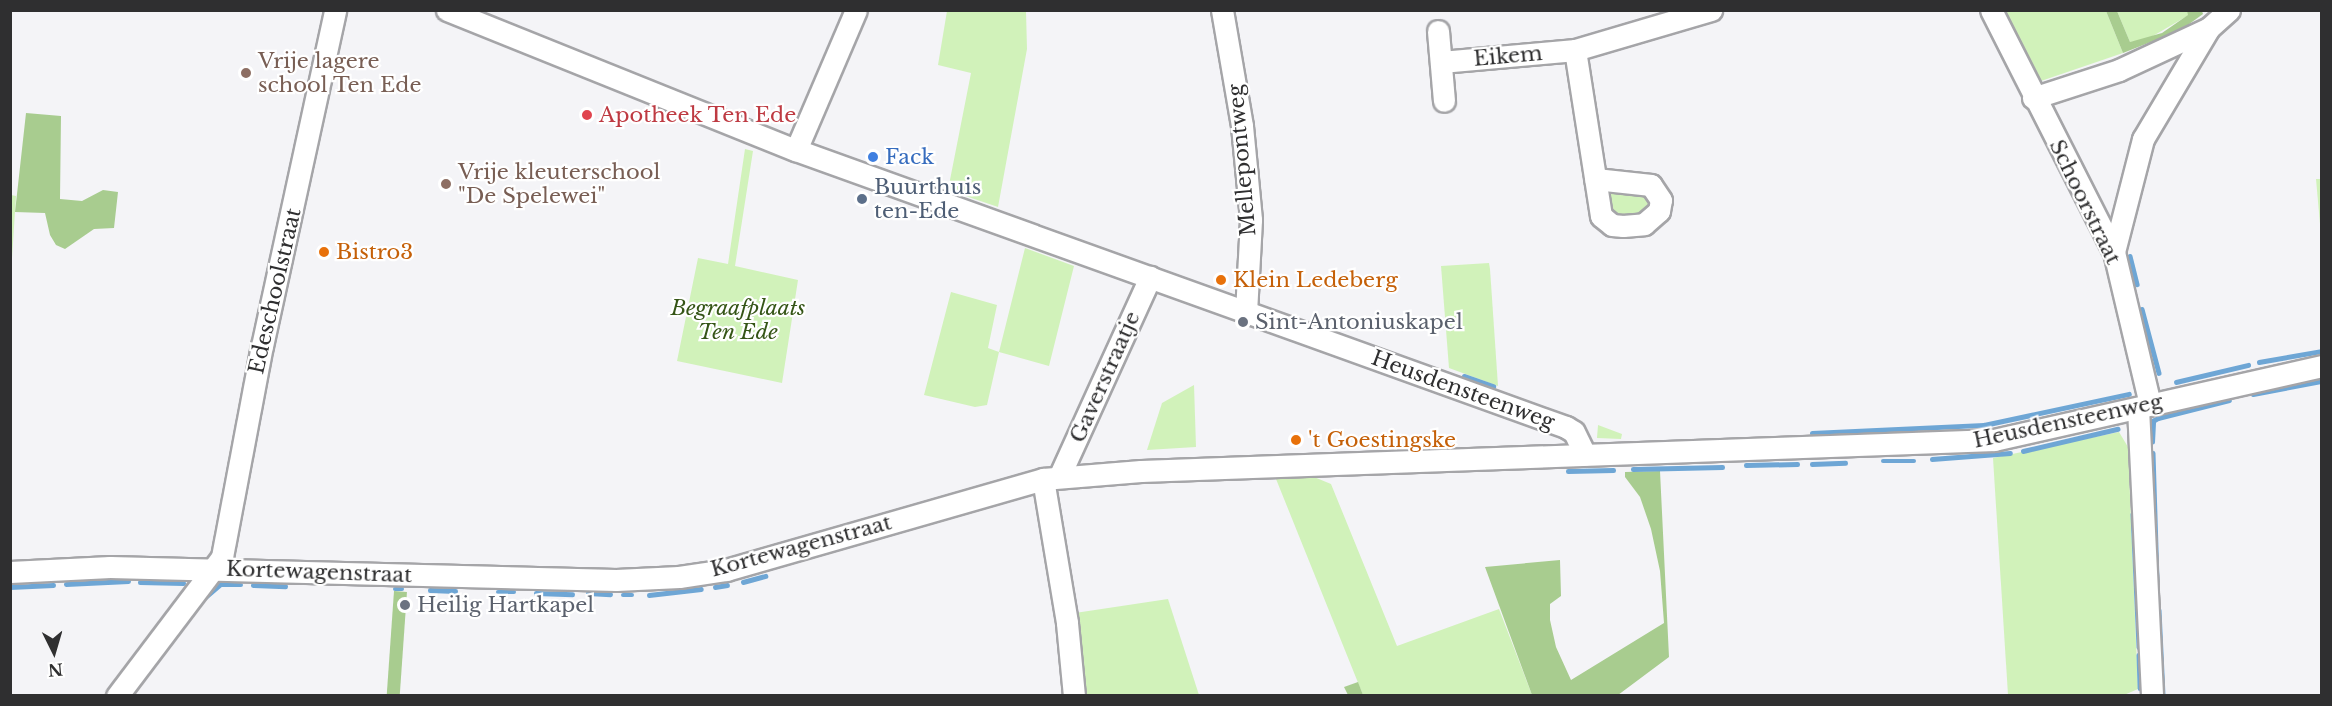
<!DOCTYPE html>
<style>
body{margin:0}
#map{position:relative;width:2332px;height:706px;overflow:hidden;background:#f4f4f7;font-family:"Libre Baskerville",serif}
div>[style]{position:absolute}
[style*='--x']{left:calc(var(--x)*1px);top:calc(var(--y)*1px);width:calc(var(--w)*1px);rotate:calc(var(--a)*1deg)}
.green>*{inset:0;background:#d1f2ba}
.forest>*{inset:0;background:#a8cc8f;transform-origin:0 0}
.stream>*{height:4.5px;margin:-2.25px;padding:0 2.25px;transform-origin:2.25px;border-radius:2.25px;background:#6ea6d5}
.roads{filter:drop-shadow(2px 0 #a5a5a8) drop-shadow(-2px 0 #a5a5a8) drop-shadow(0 2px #a5a5a8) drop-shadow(0 -2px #a5a5a8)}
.minor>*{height:21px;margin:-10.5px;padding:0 10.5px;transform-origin:10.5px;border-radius:10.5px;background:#fff}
.dots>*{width:16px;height:16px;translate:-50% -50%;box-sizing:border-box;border:3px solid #fff;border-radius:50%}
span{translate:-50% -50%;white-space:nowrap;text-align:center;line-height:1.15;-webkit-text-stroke:4.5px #fff;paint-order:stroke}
.street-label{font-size:21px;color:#2f2f30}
.education-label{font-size:21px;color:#785e54}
.left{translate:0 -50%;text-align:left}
.health-label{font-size:21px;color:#be3a42}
.shop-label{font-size:21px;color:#366cbe}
.service-label{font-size:21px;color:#4e5e75}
.food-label{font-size:21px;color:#c56008}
.park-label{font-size:21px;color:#355516;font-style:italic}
.worship-label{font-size:21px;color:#5b616d}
.frame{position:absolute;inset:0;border:12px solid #2f2f30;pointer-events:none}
.north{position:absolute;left:24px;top:622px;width:60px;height:60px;-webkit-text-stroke:4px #fff;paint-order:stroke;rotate:175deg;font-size:16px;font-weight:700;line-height:24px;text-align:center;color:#2f2f30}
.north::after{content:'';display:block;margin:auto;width:21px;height:27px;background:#2f2f30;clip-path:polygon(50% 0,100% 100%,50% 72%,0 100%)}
</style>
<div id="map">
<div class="green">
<div style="clip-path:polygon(947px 11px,1026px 11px,1027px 49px,998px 207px,948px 190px,971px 73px,938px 65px)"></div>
<div style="clip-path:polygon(2005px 11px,2106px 11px,2123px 53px,2041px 81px)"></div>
<div style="clip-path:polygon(2117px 11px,2187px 11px,2189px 15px,2146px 40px,2130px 42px)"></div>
<div style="clip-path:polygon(745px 149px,753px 151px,735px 266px,798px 280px,782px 383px,677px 361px,698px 258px,728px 264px)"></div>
<div style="clip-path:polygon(2316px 179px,2321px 179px,2321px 235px)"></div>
<div style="clip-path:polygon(1613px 189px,1645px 190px,1653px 198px,1646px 216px,1611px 216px,1606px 198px)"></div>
<div style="clip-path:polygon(11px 195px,16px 196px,11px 274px)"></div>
<div style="clip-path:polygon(1025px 248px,1074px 266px,1049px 366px,999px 352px,987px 405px,975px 407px,924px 395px,951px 292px,997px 305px,988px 348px,999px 352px)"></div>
<div style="clip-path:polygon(1489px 263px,1490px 269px,1498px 386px,1449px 368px,1441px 266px)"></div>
<div style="clip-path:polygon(1194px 385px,1196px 447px,1147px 450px,1162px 403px)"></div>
<div style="clip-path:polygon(1598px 425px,1622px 434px,1621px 439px,1597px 438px)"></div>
<div style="clip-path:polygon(2119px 432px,2128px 447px,2138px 689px,2124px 695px,2008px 695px,1993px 458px)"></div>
<div style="clip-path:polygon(1314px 477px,1331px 484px,1397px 646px,1499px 609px,1532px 695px,1363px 695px,1276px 479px)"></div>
<div style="clip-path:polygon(1168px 599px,1199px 695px,1085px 695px,1075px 613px)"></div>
</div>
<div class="forest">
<div style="clip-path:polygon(2106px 11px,2117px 11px,2130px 42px,2162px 33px,2188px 15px,2187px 11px,2202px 11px,2203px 14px,2181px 30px,2123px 53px)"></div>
<div style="clip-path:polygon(26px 113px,61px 116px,60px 199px,82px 201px,103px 190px,118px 192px,114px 228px,94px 229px,65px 249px,56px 245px,50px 235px,45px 213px,15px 212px)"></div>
<div style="clip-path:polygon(1660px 471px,1669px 657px,1618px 695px,1532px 695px,1485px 567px,1560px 560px,1561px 596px,1550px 604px,1550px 620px,1556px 647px,1571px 680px,1664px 623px,1660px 571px,1651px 529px,1640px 497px,1625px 477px,1625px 472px)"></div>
<div style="left:394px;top:591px;width:13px;height:107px;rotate:4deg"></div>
<div style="clip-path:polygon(1358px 682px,1363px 695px,1348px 695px,1344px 687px)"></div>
</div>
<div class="stream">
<div style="--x:2130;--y:256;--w:29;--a:76"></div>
<div style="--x:2142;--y:309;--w:66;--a:75.1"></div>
<div style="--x:2259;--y:362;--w:64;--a:-9.9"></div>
<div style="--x:1464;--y:376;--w:31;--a:19"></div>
<div style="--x:2176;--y:382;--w:74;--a:-13.3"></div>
<div style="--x:2253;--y:394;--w:70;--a:-10.7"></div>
<div style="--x:1812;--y:433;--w:172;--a:-2.7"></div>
<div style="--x:1984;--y:425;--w:148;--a:-12.1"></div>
<div style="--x:2152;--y:442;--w:21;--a:-87"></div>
<div style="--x:2153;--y:421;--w:6;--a:-31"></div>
<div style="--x:2158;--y:418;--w:73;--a:-14.2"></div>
<div style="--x:2023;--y:451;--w:97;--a:-13.2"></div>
<div style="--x:2153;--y:453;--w:128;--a:88.2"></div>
<div style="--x:1932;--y:459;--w:78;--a:-4.4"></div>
<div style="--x:1883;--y:461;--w:31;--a:0"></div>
<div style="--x:1812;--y:464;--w:33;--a:-2"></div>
<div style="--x:1746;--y:465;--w:51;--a:-1.1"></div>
<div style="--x:1633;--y:469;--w:89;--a:-1.3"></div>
<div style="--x:1568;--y:471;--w:45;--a:-1.3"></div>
<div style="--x:2133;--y:514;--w:133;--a:87.4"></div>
<div style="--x:140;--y:582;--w:43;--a:1.3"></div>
<div style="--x:743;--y:582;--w:23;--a:-15"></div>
<div style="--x:66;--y:584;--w:62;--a:-2.8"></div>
<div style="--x:253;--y:585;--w:32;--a:2"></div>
<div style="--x:10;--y:587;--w:43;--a:-2.7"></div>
<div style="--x:715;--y:587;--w:12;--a:-9"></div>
<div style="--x:395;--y:589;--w:7;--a:0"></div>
<div style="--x:430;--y:590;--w:25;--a:2"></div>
<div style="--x:498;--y:592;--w:16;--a:0"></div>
<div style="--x:536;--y:593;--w:36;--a:2"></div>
<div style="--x:588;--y:593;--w:22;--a:3"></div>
<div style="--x:623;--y:595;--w:9;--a:0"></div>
<div style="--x:649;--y:595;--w:52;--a:-6.6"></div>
<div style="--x:202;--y:600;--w:23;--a:-41"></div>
<div style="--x:219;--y:585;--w:22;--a:0"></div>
<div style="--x:2159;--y:610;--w:86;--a:87.3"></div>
<div style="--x:2139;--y:655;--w:33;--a:88"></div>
</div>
<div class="roads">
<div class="minor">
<div style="--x:447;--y:10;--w:376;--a:21.9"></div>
<div style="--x:796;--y:150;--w:818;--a:19.79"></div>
<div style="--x:1566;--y:427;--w:9;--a:32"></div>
<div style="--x:1574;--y:432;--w:25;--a:64"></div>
<div style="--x:1222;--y:10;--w:118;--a:80.2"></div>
<div style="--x:1242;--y:126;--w:94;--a:84.5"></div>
<div style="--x:1251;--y:220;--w:91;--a:93.1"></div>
<div style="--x:1991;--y:10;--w:271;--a:63.1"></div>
<div style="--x:2114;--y:252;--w:156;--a:76.7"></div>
<div style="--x:1438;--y:31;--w:70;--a:85.1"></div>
<div style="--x:1575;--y:50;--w:168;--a:81.1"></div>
<div style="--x:1601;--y:216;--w:14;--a:39"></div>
<div style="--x:1612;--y:225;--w:11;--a:5"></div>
<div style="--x:1623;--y:226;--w:21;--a:-5"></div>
<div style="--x:1644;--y:224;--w:20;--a:-41"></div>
<div style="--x:1659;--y:211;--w:11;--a:-80"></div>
<div style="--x:1661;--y:200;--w:18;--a:-124"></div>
<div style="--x:1651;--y:185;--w:56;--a:-173.9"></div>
<div style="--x:1441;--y:62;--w:135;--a:-5.1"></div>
<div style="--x:1575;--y:50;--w:142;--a:-16.4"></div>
<div style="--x:2033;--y:98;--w:90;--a:-18"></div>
<div style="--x:2119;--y:70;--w:99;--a:-25"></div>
<div style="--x:796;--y:150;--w:152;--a:-66.8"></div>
<div style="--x:2114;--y:252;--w:117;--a:-75.6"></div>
<div style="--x:2143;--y:139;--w:129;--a:-59.3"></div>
<div style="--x:2209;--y:28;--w:27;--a:-42"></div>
<div style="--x:2138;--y:408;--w:288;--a:87.2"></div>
<div style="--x:1059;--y:477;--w:220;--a:-65.5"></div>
<div style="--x:1043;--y:479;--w:146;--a:80.5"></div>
<div style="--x:1067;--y:623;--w:73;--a:84.5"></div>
<div style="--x:10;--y:572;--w:100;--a:-2.9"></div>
<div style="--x:110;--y:567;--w:506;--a:1.47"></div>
<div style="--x:616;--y:580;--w:63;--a:-2.7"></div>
<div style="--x:679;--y:577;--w:48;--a:-8.5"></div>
<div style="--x:726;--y:570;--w:330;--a:-16"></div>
<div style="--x:1043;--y:479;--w:98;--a:-4.7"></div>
<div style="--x:1141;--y:471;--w:854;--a:-2.08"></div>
<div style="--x:1994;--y:440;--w:336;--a:-12.7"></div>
<div style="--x:117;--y:696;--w:174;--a:-52.9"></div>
<div style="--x:222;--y:557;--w:215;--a:-79.3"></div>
<div style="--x:262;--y:346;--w:344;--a:-77.7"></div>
</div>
</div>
<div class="dots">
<div style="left:246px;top:73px;background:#8d6e63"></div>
<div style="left:587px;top:115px;background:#e0444e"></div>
<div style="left:873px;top:157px;background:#3f7fe0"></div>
<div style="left:446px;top:184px;background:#8d6e63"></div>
<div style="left:862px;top:199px;background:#5c6f8a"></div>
<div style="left:324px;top:252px;background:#e8710a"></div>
<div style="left:1221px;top:280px;background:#e8710a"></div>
<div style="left:1243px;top:322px;background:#6b7280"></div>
<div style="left:1296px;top:440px;background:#e8710a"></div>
<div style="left:405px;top:605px;background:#6b7280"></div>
</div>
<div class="street-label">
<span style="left:1508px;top:56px;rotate:-5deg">Eikem</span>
<span style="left:1242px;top:160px;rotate:-95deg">Mellepontweg</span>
<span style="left:2085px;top:202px;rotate:64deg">Schoorstraat</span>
<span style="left:275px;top:291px;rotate:-77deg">Edeschoolstraat</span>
<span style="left:1105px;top:377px;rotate:-66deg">Gaverstraatje</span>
<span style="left:1463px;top:390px;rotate:20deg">Heusdensteenweg</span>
<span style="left:2068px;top:421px;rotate:-12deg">Heusdensteenweg</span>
<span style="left:801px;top:546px;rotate:-15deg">Kortewagenstraat</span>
<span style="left:319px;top:572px;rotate:2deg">Kortewagenstraat</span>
</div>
<div class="education-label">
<span class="left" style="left:258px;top:73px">Vrije lagere<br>school Ten Ede</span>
<span class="left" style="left:458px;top:184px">Vrije kleuterschool<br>"De Spelewei"</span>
</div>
<div class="health-label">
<span class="left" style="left:599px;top:115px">Apotheek Ten Ede</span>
</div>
<div class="shop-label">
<span class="left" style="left:885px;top:157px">Fack</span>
</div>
<div class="service-label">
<span class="left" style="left:874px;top:199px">Buurthuis<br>ten-Ede</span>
</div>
<div class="food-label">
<span class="left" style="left:336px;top:252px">Bistro3</span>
<span class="left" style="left:1233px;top:280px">Klein Ledeberg</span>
<span class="left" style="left:1308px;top:440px">'t Goestingske</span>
</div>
<div class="park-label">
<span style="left:738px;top:320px">Begraafplaats<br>Ten Ede</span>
</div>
<div class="worship-label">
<span class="left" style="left:1255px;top:322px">Sint-Antoniuskapel</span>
<span class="left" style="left:417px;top:605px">Heilig Hartkapel</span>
</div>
<div class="frame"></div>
<div class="north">N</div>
</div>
